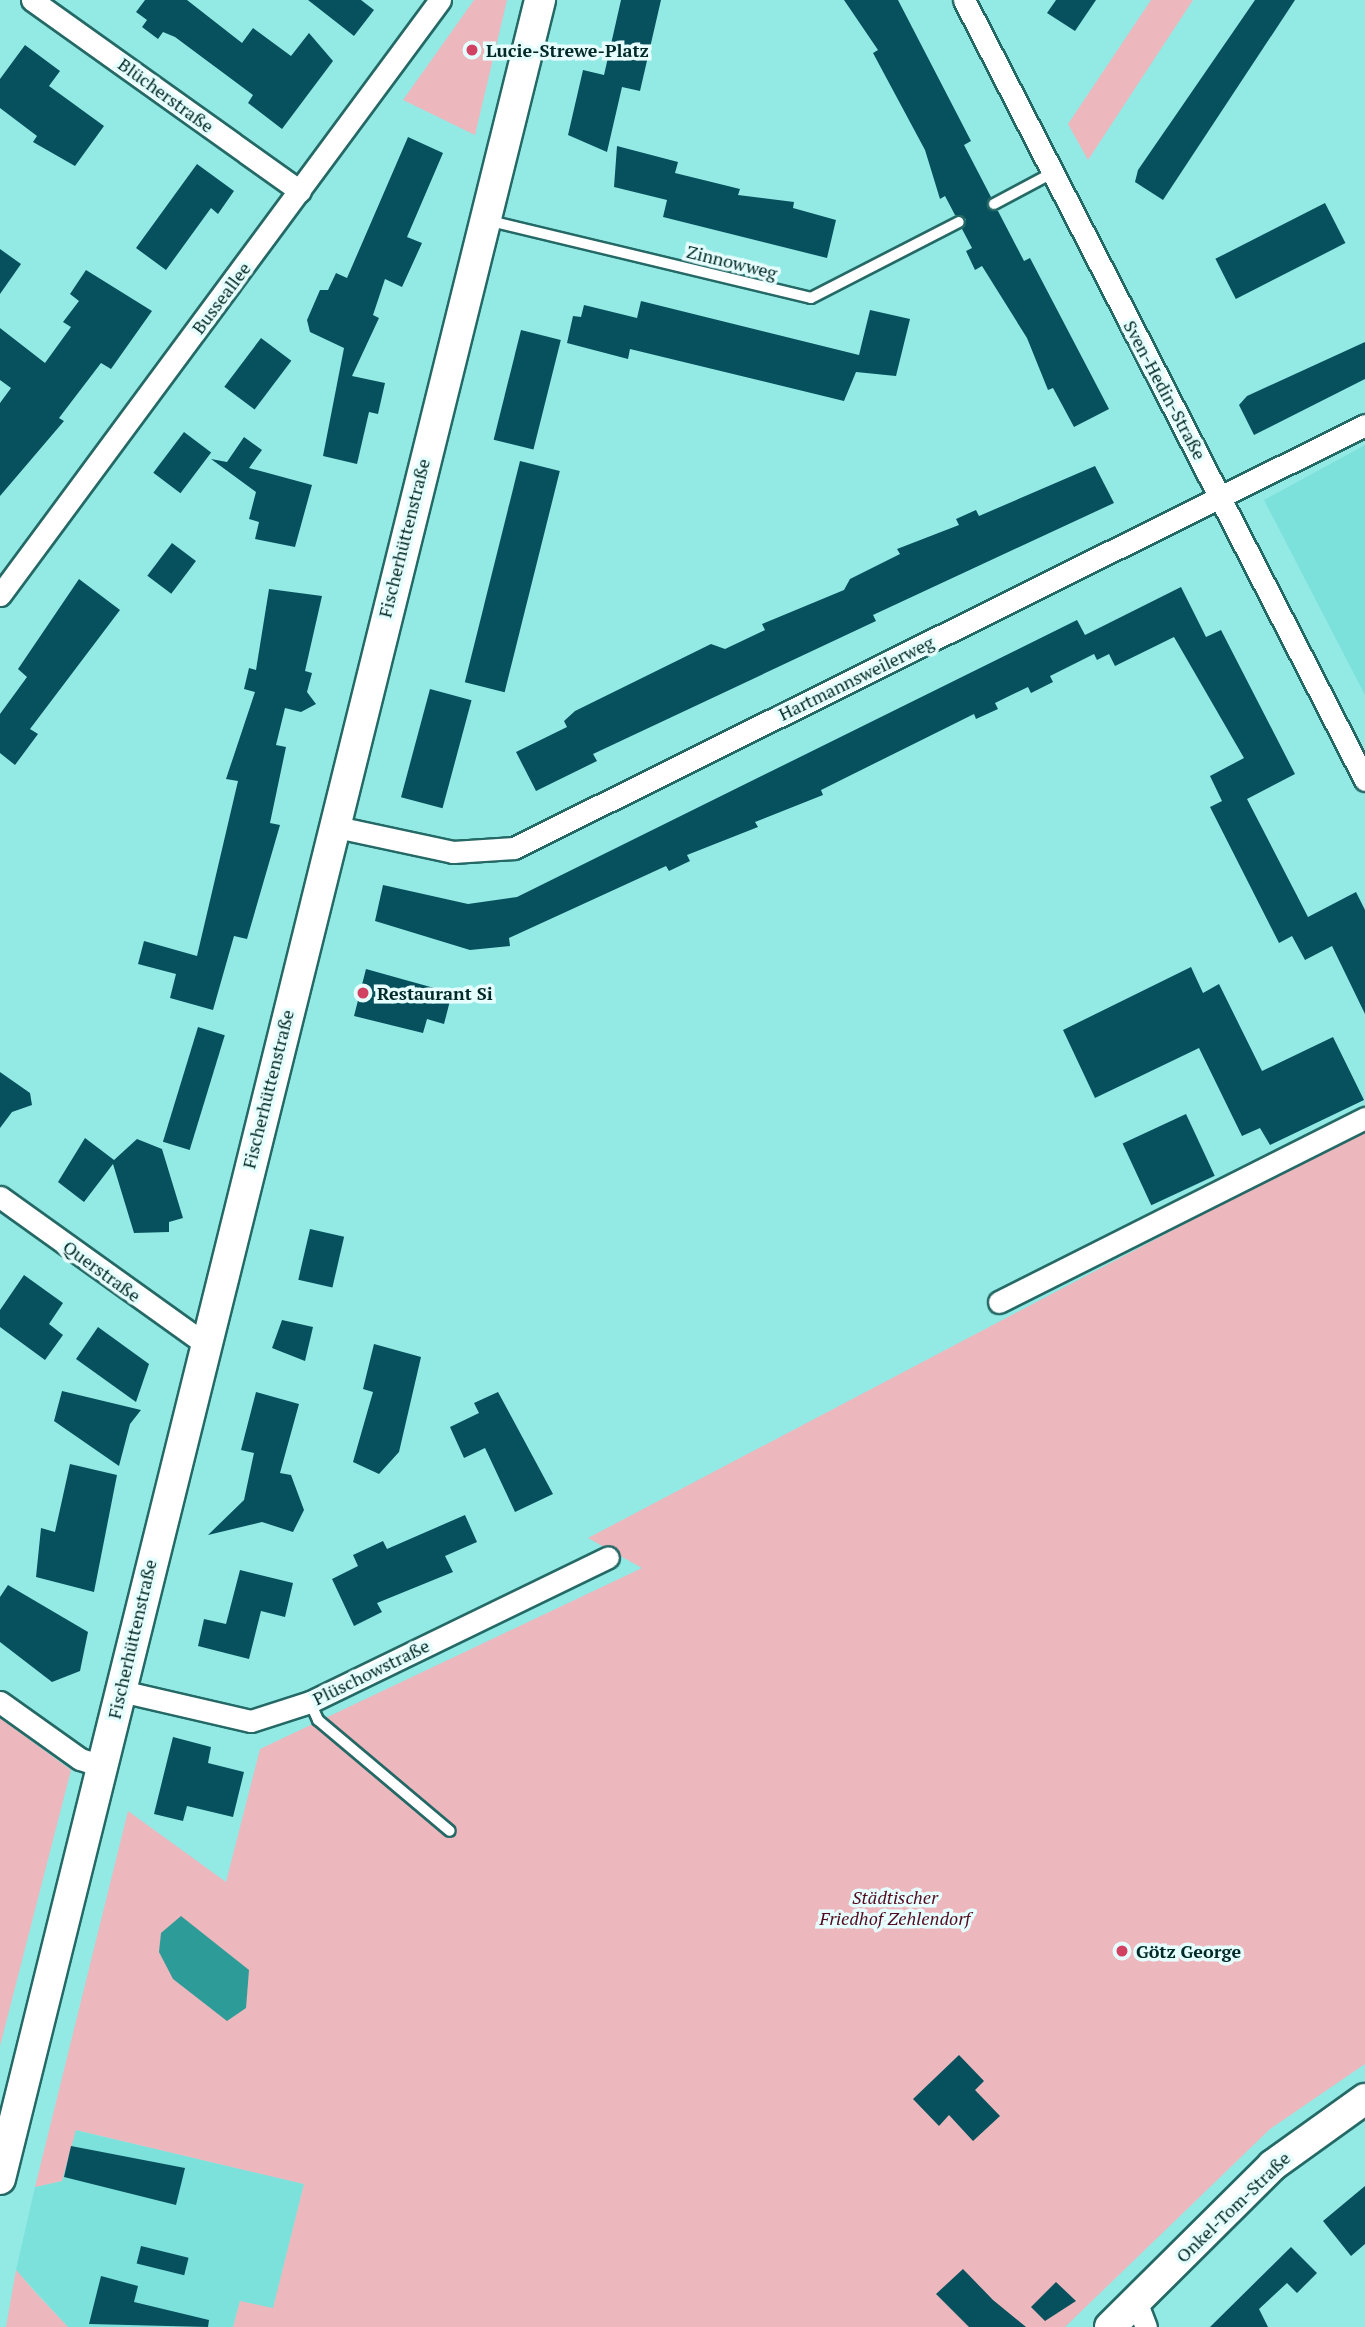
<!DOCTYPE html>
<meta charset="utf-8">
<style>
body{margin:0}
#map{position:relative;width:1365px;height:2327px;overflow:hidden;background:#93eae5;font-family:"PT Serif",serif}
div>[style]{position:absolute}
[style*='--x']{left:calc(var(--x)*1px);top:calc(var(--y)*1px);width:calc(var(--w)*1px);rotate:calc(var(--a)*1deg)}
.built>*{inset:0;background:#7ce0db}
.green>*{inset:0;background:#ecb7bd}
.water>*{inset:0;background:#2d9c98}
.building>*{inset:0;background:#06515d;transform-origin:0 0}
.roads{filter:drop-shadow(2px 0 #256966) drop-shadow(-2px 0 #256966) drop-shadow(0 2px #256966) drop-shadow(0 -2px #256966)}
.lane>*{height:10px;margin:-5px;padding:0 5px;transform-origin:5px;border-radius:5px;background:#fff}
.street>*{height:21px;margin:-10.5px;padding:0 10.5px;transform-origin:10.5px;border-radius:10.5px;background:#fff}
.secondary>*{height:30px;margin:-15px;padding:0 15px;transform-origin:15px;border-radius:15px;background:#fff}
.dots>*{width:19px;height:19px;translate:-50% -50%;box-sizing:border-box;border:4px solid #e6fefd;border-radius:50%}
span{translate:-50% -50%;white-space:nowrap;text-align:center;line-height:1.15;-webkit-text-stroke:7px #e6fefd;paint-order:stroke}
.poi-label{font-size:18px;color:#012927;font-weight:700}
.left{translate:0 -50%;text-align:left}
.street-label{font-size:18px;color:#012927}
.park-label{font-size:18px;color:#530c1f;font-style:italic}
</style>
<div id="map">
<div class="built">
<div style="clip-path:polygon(1365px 445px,1365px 695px,1264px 500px)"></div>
<div style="clip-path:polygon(75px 2130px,304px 2184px,273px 2309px,240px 2301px,233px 2327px,68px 2327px,16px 2270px,35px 2187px,62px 2181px)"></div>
</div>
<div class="green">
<div style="clip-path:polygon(474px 0,507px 0,475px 135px,403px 100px)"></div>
<div style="clip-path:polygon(1151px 0,1193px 0,1088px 160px,1068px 124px)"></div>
<div style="clip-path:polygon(1365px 1129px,1365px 2064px,1270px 2129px,1065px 2327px,233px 2327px,240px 2301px,273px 2308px,304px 2184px,76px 2130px,62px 2181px,35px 2187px,128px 1811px,226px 1882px,260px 1749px,642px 1568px,588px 1538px)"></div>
<div style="clip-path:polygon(0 1718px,71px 1770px,0 2046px)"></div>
<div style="clip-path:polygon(16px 2270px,36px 2293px,68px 2327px,6px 2327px)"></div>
</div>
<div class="water">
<div style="clip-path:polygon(181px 1916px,249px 1970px,246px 2008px,227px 2021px,173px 1979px,159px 1952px,161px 1933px)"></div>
</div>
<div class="building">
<div style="clip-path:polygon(145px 0,187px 0,242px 43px,253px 28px,291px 56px,309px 33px,333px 61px,282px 129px,248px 103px,253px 95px,175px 37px,163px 32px,158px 39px,142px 27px,147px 20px,136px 12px)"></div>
<div style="clip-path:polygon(308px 0,361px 0,374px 10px,354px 36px)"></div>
<div style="clip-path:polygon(621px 0,661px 0,640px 91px,622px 87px,607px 152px,568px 135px,583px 70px,604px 75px)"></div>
<div style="clip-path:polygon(844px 0,898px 0,971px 141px,964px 145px,991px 197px,987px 207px,998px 211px,1024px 261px,1030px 258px,1109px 409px,1074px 427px,1053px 388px,1048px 390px,1027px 338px,982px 266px,975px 270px,966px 251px,972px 248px,962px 229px,966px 219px,955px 215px,945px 196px,940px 199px,925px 150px,873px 53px,878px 50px)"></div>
<div style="clip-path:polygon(1056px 0,1096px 0,1075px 31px,1047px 13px)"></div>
<div style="clip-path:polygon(1255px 0,1295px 0,1163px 200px,1135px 182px,1138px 170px)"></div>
<div style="clip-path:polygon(25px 45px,60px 71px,49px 86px,104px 126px,75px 166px,33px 142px,37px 136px,0 108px,0 79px)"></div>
<div style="clip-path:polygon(408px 137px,443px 153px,407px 237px,422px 243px,402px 287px,385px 279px,373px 315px,379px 318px,352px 376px,385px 383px,378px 414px,369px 412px,357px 464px,323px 456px,344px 348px,310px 332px,307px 320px,320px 290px,328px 290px,336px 273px,347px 278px)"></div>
<div style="clip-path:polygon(617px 146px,678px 162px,675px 173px,740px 189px,738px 195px,794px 202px,793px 208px,836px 220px,827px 258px,663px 217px,667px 200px,614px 187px)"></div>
<div style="clip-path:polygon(197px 164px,234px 191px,218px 214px,211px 208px,166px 270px,136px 248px)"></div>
<div style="left:1325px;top:203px;width:45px;height:123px;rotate:63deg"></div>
<div style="clip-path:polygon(0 249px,21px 264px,0 294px)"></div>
<div style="clip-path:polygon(86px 270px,152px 311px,111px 369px,101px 363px,59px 418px,64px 421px,0 496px,0 403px,11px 388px,0 380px,0 328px,45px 363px,71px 327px,63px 322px,79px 301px,70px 294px)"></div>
<div style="clip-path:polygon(641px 301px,859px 355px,870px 310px,910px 319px,896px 376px,856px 372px,844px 401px,630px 349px,628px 359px,567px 343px,573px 316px,581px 317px,584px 305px,637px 318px)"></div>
<div style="left:521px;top:330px;width:41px;height:113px;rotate:14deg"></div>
<div style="left:261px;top:338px;width:38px;height:61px;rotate:37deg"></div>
<div style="clip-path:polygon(1365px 342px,1365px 379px,1254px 435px,1239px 405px,1247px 396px)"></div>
<div style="left:184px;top:432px;width:34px;height:51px;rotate:37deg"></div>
<div style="clip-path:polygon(244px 437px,262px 450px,249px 468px,312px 485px,295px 547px,255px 539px,259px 522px,249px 519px,256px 492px,211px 459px,227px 462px)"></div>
<div style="left:520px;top:461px;width:41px;height:228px;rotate:14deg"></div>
<div style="clip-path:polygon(1095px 466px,1114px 503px,873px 615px,876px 621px,593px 754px,597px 761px,536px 791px,516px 752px,567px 727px,564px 721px,575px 711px,711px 644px,725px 649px,765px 630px,762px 624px,844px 590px,850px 579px,900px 554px,897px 549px,959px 525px,956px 519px,976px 510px,979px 516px)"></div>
<div style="left:172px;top:543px;width:30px;height:41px;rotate:37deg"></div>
<div style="clip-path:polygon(79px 579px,120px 610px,30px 729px,38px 734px,15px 765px,0 753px,0 714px,27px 677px,18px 669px)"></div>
<div style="clip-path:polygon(1181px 587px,1206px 637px,1221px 630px,1295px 774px,1247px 799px,1308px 917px,1356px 892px,1365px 910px,1365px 1014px,1332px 946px,1305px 960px,1292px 936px,1279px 943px,1210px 807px,1222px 801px,1210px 776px,1244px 758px,1174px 637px,1115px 666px,1109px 654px,1097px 660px,1094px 654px,1050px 676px,1053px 682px,1031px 693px,1028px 687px,995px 703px,998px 709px,976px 719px,974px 714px,821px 790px,823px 795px,755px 822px,758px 827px,687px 855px,690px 861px,669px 871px,666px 866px,509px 938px,510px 946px,470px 950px,375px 921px,383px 885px,468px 904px,517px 897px,1077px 620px,1085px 635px)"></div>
<div style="clip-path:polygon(269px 589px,322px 596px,305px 671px,312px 673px,307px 692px,316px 704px,301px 712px,285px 708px,276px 745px,286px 747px,270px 823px,280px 825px,247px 939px,234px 936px,213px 1010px,170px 998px,176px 974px,138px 964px,144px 941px,197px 956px,238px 781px,226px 779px,255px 692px,244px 689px,249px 668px,256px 670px)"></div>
<div style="left:430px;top:689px;width:43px;height:112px;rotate:15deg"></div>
<div style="clip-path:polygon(1191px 967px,1203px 993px,1219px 984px,1262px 1071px,1333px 1037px,1364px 1100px,1270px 1145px,1260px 1128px,1242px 1136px,1199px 1048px,1095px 1098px,1063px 1030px)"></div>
<div style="clip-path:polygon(366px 969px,452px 993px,444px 1024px,427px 1019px,423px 1033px,354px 1016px)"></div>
<div style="left:198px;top:1027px;width:28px;height:120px;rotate:17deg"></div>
<div style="clip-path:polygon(0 1072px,30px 1093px,32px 1105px,12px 1112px,0 1128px)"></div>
<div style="left:1186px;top:1114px;width:68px;height:70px;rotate:65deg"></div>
<div style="clip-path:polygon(85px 1138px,114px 1160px,137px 1139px,162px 1149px,183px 1218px,169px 1222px,169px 1232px,134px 1233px,113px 1164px,84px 1202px,58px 1182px)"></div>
<div style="left:310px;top:1229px;width:35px;height:52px;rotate:13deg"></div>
<div style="clip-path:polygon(24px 1275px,63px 1303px,49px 1324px,63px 1335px,45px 1360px,0 1327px,0 1310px)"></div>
<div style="clip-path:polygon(282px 1320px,313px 1327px,305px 1361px,272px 1348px)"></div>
<div style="clip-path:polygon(98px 1327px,149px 1364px,136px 1402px,76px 1359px)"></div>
<div style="clip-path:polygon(374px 1344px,421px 1357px,399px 1452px,379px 1474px,353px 1462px,373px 1392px,363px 1389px)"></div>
<div style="clip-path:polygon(62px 1391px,141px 1410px,130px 1424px,119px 1466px,54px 1421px)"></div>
<div style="clip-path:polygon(256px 1392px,299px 1404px,280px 1473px,291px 1475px,304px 1510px,293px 1532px,262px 1522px,208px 1535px,244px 1500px,254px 1453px,241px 1450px)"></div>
<div style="clip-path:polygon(498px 1392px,553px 1494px,515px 1512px,485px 1448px,464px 1458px,450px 1427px,479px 1413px,474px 1403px)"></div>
<div style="clip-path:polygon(70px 1464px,117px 1475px,94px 1592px,36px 1577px,41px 1528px,55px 1532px)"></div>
<div style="clip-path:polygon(465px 1515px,477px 1542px,445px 1556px,453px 1572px,377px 1603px,382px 1612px,354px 1626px,332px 1579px,358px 1566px,353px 1555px,383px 1541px,387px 1549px)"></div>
<div style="clip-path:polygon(240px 1570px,293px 1583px,285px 1617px,261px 1611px,249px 1659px,198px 1646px,204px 1619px,226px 1624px)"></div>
<div style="clip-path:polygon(8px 1585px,88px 1632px,80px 1671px,52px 1682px,0 1642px,0 1597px)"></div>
<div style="clip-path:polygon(173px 1737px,211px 1747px,208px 1763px,244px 1772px,233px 1817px,187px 1806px,183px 1821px,154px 1814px)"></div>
<div style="clip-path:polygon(959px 2055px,984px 2081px,975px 2090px,1000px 2116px,973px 2141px,949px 2115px,939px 2126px,913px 2099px)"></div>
<div style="clip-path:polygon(71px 2146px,185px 2168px,176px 2205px,64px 2177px)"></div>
<div style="clip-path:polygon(1365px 2186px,1365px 2244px,1351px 2256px,1323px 2221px)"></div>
<div style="left:141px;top:2246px;width:49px;height:18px;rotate:14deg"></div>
<div style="clip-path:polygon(1291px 2247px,1317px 2273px,1297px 2293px,1287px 2283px,1259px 2309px,1268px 2327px,1210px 2327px)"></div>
<div style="clip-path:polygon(963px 2269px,993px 2300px,1026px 2327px,969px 2327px,936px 2294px)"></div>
<div style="clip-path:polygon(101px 2276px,138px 2286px,134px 2302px,209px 2320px,208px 2327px,89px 2324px)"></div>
<div style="clip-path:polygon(1056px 2282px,1076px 2301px,1045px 2321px,1031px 2307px)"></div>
</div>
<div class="roads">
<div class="lane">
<div style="--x:994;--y:204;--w:66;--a:-28.1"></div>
<div style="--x:486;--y:220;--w:334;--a:13.5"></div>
<div style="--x:811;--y:298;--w:166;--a:-27.2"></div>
<div style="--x:310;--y:1702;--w:20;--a:66"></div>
<div style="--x:318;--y:1720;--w:172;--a:40.1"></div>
</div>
<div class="street">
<div style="--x:32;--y:0;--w:329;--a:35.5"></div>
<div style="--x:964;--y:0;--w:877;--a:62.79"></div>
<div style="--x:0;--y:595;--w:740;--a:-53.52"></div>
<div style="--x:332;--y:826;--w:124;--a:12.1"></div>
<div style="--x:453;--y:852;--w:61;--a:-3.8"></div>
<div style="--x:514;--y:848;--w:950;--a:-26.43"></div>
<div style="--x:0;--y:1197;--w:252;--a:35.6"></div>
<div style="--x:999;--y:1302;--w:410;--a:-26.7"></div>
<div style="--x:121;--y:1691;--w:133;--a:13"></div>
<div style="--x:251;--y:1721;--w:62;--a:-17.9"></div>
<div style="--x:310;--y:1702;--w:331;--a:-25.9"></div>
<div style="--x:0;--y:1702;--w:98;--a:35.5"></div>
<div style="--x:80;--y:1759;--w:23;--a:18"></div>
<div style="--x:1136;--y:2301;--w:28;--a:69"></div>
</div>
<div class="secondary">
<div style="--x:0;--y:2179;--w:2245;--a:-76.08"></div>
<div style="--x:1110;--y:2327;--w:230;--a:-44.8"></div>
<div style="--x:1273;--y:2165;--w:113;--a:-35.7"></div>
</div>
</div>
<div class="dots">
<div style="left:472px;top:50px;background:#d14162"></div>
<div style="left:363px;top:993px;background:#d14162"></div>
<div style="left:1122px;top:1951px;background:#d14162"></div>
</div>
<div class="poi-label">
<span class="left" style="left:486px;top:50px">Lucie-Strewe-Platz</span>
<span class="left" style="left:377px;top:993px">Restaurant Si</span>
<span class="left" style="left:1136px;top:1951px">Götz George</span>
</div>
<div class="street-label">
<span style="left:166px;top:95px;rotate:36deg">Blücherstraße</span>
<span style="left:732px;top:262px;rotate:14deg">Zinnowweg</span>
<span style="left:221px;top:298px;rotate:-53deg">Busseallee</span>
<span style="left:1165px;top:390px;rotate:62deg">Sven-Hedin-Straße</span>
<span style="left:404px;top:538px;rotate:-76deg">Fischerhüttenstraße</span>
<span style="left:856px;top:678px;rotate:-26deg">Hartmannsweilerweg</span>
<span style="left:268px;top:1089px;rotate:-76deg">Fischerhüttenstraße</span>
<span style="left:102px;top:1271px;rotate:36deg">Querstraße</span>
<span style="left:132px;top:1639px;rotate:-77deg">Fischerhüttenstraße</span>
<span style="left:371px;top:1672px;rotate:-26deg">Plüschowstraße</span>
<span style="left:1233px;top:2207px;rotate:-44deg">Onkel-Tom-Straße</span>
</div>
<div class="park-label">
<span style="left:895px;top:1908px">Städtischer<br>Friedhof Zehlendorf</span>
</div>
</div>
